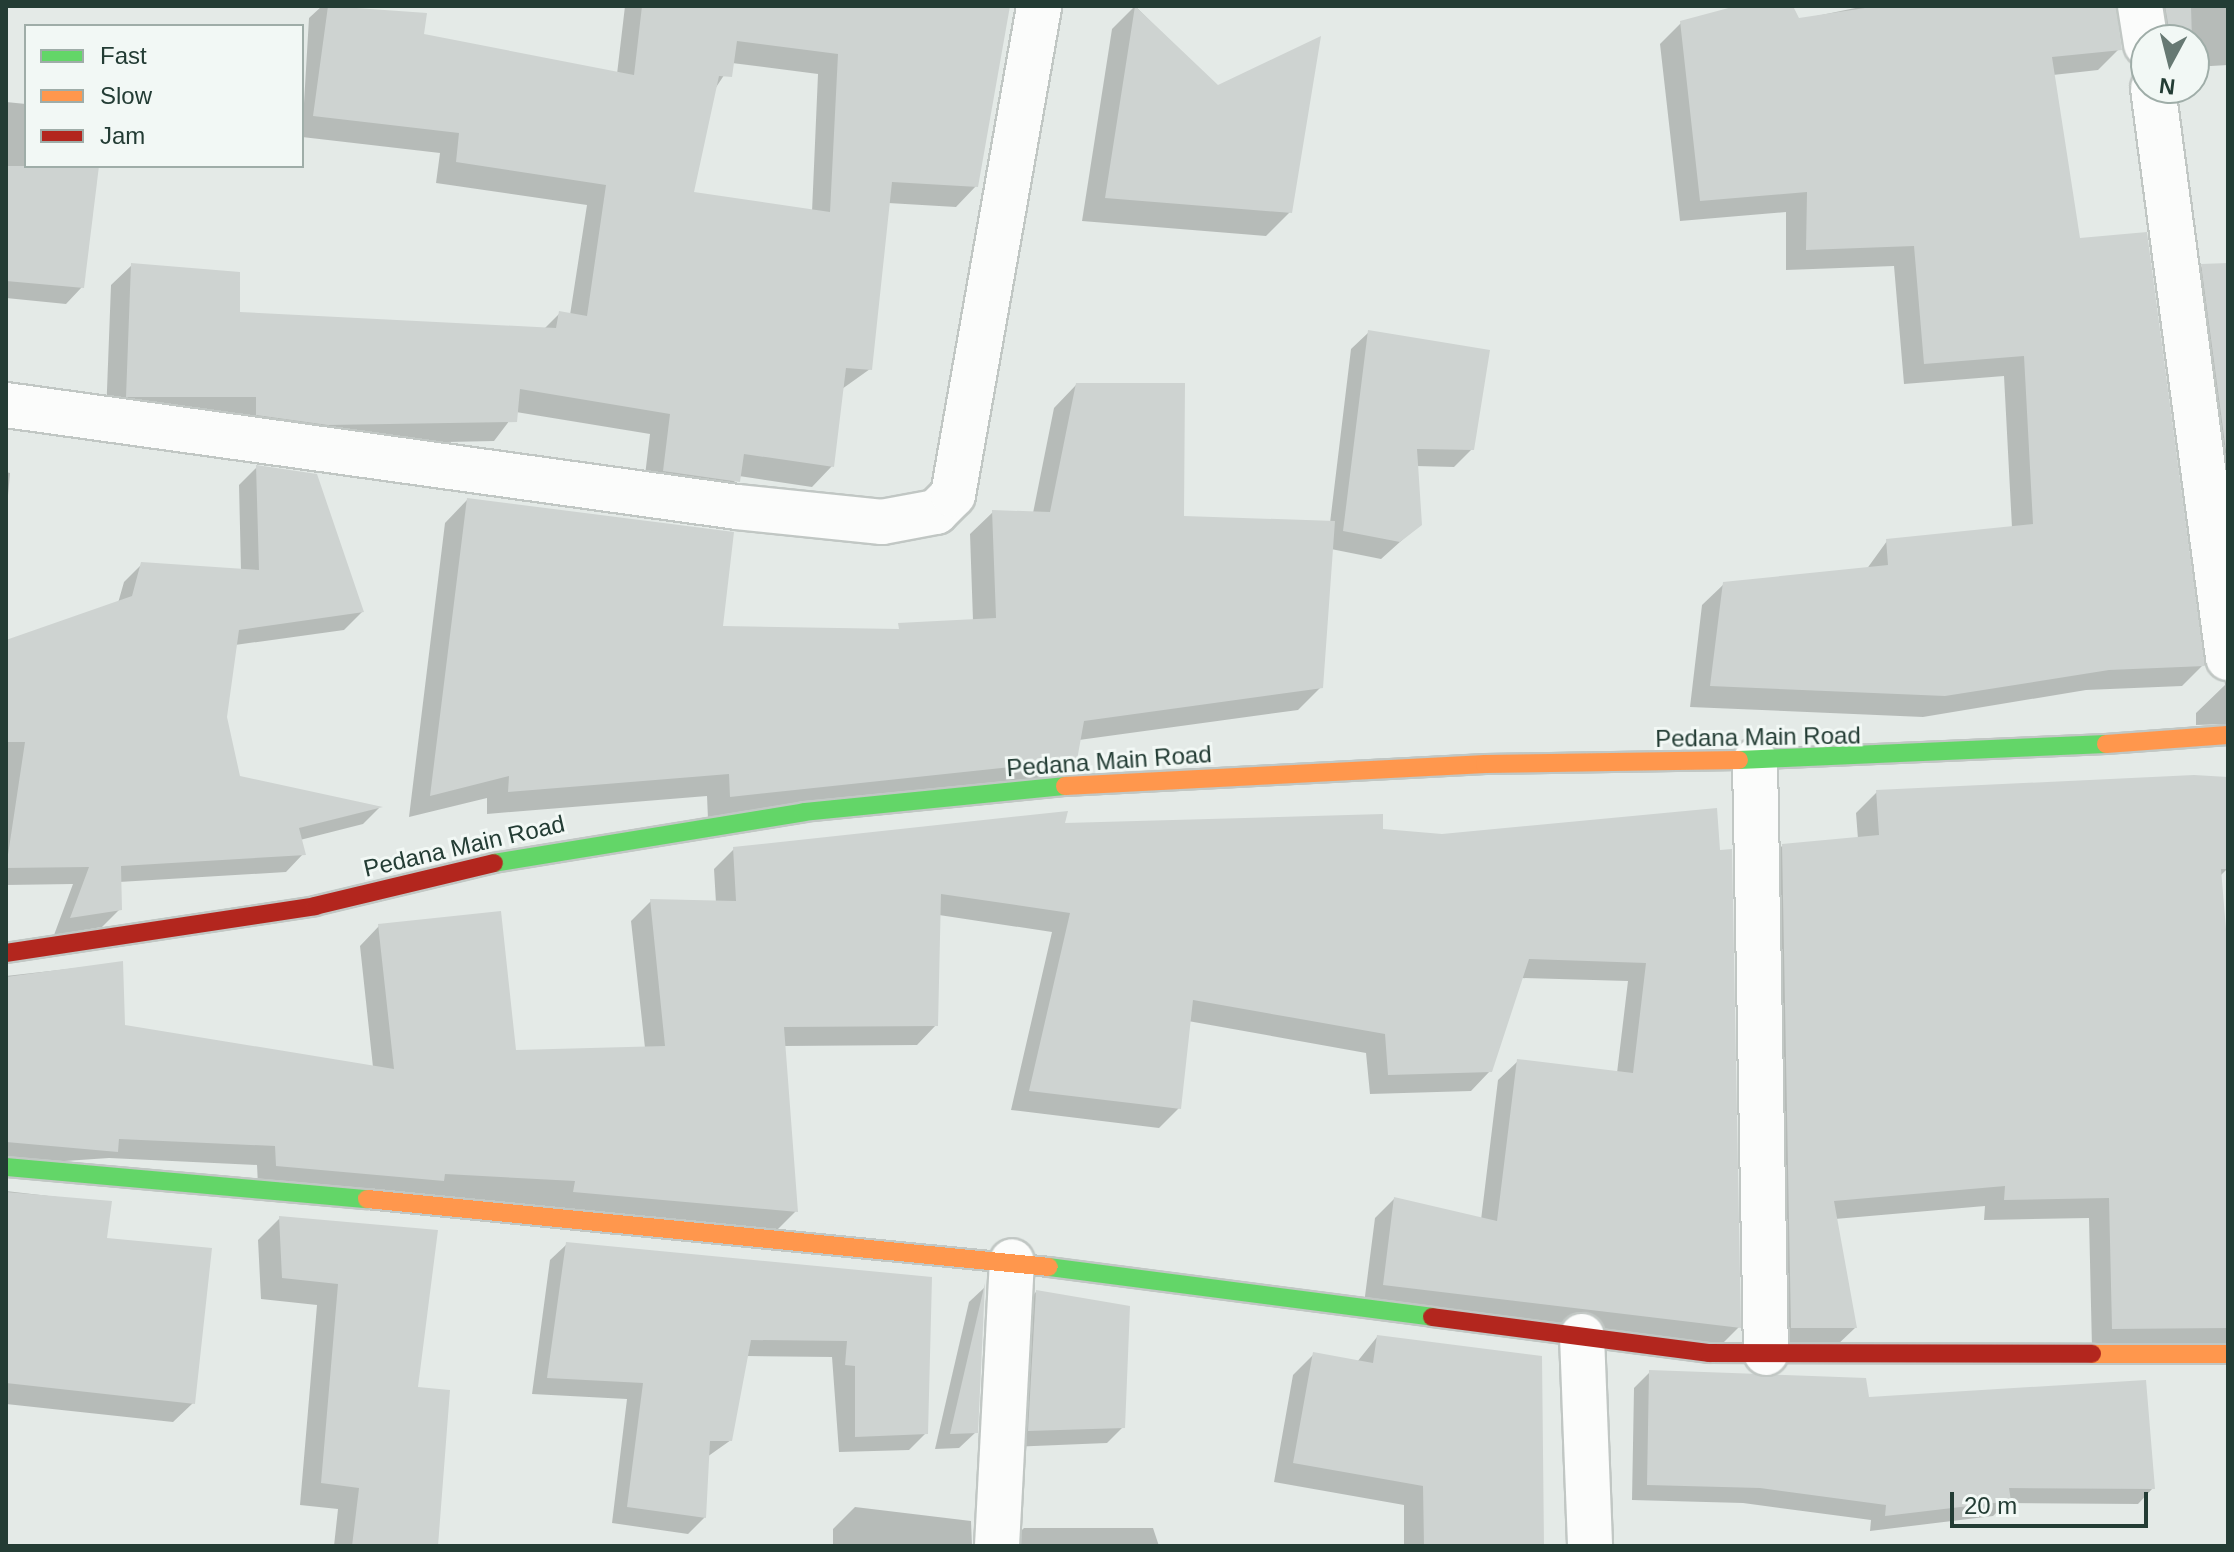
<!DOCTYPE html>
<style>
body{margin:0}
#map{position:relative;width:2234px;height:1552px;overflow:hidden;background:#e4eae7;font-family:Arial,sans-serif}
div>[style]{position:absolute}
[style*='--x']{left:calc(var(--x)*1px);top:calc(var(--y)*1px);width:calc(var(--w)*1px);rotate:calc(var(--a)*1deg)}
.shadow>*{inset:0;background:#0003}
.building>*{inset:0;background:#ced3d1}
.roads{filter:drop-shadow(2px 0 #c1c7c4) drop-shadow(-2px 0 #c1c7c4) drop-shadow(0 2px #c1c7c4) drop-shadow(0 -2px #c1c7c4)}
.street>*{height:44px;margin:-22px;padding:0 22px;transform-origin:22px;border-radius:22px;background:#fbfcfb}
.fast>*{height:18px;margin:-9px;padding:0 9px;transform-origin:9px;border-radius:9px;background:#63d668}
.slow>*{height:18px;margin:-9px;padding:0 9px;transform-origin:9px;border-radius:9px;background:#ff974d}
.jam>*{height:18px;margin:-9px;padding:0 9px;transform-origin:9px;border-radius:9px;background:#b3261e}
span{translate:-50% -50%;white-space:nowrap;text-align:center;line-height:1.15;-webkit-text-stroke:6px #f2f8f5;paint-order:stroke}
.street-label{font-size:24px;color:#233c34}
.frame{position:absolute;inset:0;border:8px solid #233c34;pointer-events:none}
.legend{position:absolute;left:24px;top:24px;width:280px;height:144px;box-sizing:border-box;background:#f2f8f5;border:2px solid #9fada8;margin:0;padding:10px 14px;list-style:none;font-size:24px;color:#233c34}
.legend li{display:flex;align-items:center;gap:16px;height:40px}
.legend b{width:40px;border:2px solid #9fada8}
.north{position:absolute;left:2130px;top:24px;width:80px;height:80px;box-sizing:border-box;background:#f2f8f5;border:2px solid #9fada8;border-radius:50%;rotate:187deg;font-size:22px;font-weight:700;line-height:32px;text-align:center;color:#233c34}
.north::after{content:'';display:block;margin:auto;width:28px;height:36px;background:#677973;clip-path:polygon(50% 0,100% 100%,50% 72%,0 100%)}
.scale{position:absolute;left:1950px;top:1492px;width:198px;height:36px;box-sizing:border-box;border:4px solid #233c34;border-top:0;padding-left:10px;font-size:24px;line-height:28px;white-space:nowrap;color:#233c34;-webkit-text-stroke:6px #f2f8f5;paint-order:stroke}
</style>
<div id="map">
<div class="shadow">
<div style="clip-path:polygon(evenodd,322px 6px,425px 15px,422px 35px,617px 74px,625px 6px,1007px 6px,976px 186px,956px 207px,888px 203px,870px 369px,842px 389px,832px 466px,812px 487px,739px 476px,718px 502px,643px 492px,650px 434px,516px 412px,494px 441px,307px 445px,106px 416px,111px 285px,132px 265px,238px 314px,543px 330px,560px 313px,570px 315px,587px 205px,436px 183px,440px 153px,302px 137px,309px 18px,322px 6px,732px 63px,818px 74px,812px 212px,692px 194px,713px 92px,732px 63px)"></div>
<div style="clip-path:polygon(1135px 6px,1217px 87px,1290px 212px,1266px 236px,1082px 221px,1112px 29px)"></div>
<div style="clip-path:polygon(1744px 6px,1790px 6px,1797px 20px,1865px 6px,2115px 6px,2119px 49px,2098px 70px,2053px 75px,2079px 240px,2203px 665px,2182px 686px,2086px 690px,1923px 717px,1690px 707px,1702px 605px,1724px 584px,1866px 570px,1887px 541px,2012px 528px,2004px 376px,1904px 384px,1894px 266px,1786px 270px,1786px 212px,1680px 221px,1660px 44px,1681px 23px)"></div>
<div style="clip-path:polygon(2126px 6px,2228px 6px,2228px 65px,2194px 67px,2194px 40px,2146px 40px)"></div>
<div style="clip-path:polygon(6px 102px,26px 104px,26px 166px,97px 166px,82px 287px,66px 304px,6px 298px)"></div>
<div style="clip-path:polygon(2228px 265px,2228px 724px,2196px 725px,2196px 713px,2225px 685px,2173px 295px,2202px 266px)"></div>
<div style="clip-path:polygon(1369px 332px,1472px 449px,1454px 467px,1416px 466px,1420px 524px,1381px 559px,1331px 549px,1321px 687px,1298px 710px,1079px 740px,1075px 759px,1052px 782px,708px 819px,707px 796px,487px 814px,487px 798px,409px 817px,445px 523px,467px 500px,721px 628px,893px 631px,973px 621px,970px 534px,993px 512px,1033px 513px,1054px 408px,1076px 385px,1182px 518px,1330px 523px,1351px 349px)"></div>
<div style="clip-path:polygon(257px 467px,362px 612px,344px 630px,235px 645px,225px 717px,239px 778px,379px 808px,363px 824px,300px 840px,303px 854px,286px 872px,119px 882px,120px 909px,102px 927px,54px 935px,73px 884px,6px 885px,6px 642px,118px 603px,124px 582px,142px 564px,241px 571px,239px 485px)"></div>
<div style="clip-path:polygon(6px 472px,10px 473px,6px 518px)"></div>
<div style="clip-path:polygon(2228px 779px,2228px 868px,2219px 877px,2228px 976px,2228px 1348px,2092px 1349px,2089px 1218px,1984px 1220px,1985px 1206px,1835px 1219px,1855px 1328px,1834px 1348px,1770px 1348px,1761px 867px,1782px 846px,1858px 839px,1856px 813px,1877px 792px)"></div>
<div style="clip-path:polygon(1716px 811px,1739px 1327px,1719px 1347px,1364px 1304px,1375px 1218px,1394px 1199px,1481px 1220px,1498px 1080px,1518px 1061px,1617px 1073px,1628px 981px,1521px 978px,1490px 1071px,1471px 1091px,1370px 1094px,1366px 1053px,1188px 1021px,1179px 1108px,1159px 1128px,1011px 1110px,1052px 932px,939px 915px,936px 1025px,917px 1045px,784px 1046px,796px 1211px,776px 1231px,258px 1185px,257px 1165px,109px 1158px,6px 1165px,6px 976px,121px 963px,123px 1027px,373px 1067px,360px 946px,379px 926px,515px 1052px,645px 1048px,631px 921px,651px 901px,716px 903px,714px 869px,734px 849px,1063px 826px,1442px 836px)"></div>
<div style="clip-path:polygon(6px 1191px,109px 1203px,105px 1239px,193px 1403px,173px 1422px,6px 1404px)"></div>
<div style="clip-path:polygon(280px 1218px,435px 1232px,416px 1389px,434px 1546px,334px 1546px,338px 1509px,300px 1505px,317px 1305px,261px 1299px,258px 1240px)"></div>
<div style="clip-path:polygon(567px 1244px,930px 1278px,926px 1433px,909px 1450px,839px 1452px,832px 1357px,746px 1356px,731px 1440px,707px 1457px,705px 1517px,688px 1534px,612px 1523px,627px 1399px,532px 1394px,550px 1260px)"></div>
<div style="clip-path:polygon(984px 1288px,976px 1432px,959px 1448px,935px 1449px,969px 1302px)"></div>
<div style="clip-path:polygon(1036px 1292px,1123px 1427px,1107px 1443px,1012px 1447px,1020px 1309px)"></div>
<div style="clip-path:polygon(1377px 1337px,1542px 1546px,1404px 1546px,1404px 1505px,1274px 1482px,1293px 1375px,1313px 1355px,1357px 1362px)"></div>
<div style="clip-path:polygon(1650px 1372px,1868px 1399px,2153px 1488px,2138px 1504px,2006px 1503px,1993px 1516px,1870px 1531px,1871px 1520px,1743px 1503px,1632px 1500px,1634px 1388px)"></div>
<div style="clip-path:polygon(855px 1507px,971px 1521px,972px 1546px,833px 1546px,833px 1529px)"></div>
<div style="clip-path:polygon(1024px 1528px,1153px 1528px,1159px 1546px,1005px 1546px)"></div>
<div style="clip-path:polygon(2152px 1544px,2181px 1546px,2149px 1546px)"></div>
</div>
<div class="building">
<div style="clip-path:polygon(evenodd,328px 6px,427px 13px,424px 34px,634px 75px,642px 6px,1010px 6px,978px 187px,892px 182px,872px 370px,846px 368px,834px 467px,744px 454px,740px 482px,663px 471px,670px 414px,520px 389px,517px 422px,328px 425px,256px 415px,256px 397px,126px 397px,131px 263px,240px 272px,240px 312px,556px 328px,559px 311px,587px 316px,606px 185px,456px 162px,459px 133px,313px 116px,328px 6px,737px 41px,838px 54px,830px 212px,694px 192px,719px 76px,732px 77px,737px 41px)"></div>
<div style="clip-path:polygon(1135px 6px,1218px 85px,1321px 36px,1292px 213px,1105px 198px)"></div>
<div style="clip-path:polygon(1736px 6px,1793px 6px,1799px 18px,1878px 6px,2116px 6px,2122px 50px,2052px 57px,2080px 238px,2147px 232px,2205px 666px,2109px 670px,1945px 696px,1710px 686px,1723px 582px,1888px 565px,1886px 539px,2033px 524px,2024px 356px,1924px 364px,1914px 246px,1806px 250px,1807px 192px,1700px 201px,1680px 21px)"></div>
<div style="clip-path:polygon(2165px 6px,2191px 6px,2192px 40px,2171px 40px)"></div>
<div style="clip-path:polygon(6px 166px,99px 166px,84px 288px,6px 281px)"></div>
<div style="clip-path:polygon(2228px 263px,2228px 466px,2201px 264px)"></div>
<div style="clip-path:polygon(1368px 330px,1490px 350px,1474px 450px,1417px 449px,1422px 525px,1400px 542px,1343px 531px)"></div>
<div style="clip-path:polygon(1076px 383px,1185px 383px,1184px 516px,1335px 521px,1323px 688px,1084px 721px,1077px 760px,730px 797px,729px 774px,508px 792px,509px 776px,430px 796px,467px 498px,734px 532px,723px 626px,899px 629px,898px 623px,996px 618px,992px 510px,1050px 512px)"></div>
<div style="clip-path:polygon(256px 465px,317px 474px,364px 612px,239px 630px,227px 717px,240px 776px,383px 807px,299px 828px,306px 855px,121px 866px,122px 910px,70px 918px,89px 867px,6px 868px,25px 742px,6px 742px,6px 640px,132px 596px,141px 562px,259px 570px)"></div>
<div style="clip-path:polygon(2194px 775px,2228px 777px,2228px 869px,2221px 869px,2228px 953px,2228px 1328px,2112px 1329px,2109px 1198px,2004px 1200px,2005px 1186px,1834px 1201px,1857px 1328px,1791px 1328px,1782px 844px,1879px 835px,1876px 790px)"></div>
<div style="clip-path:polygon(1717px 808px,1720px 850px,1732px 849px,1741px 1328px,1383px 1285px,1394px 1197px,1497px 1221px,1517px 1059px,1633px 1073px,1646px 963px,1529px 959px,1492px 1072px,1388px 1075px,1385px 1034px,1193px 1000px,1181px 1109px,1029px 1091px,1070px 913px,941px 894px,938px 1026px,784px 1027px,798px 1212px,573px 1192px,575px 1181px,445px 1174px,444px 1181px,276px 1166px,275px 1146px,119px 1139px,118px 1152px,6px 1142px,6px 977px,123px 961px,125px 1025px,394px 1069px,378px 924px,501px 911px,516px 1050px,665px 1046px,650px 899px,736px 901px,733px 847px,1068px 811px,1065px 823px,1383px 814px,1383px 829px,1442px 834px)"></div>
<div style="clip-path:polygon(6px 1192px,112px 1201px,107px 1238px,212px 1248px,195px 1404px,6px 1383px)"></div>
<div style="clip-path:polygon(279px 1216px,438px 1230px,418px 1387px,450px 1390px,438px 1546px,352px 1546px,359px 1488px,321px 1483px,338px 1284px,282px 1278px)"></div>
<div style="clip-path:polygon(566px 1242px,932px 1277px,928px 1434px,855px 1437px,855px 1366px,845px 1365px,847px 1341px,751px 1340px,732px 1441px,710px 1441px,706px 1518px,627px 1507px,643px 1383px,547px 1378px)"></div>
<div style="clip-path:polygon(985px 1283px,978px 1433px,950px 1434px)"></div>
<div style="clip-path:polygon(1036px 1290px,1130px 1306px,1125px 1428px,1028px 1431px)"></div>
<div style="clip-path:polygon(1377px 1335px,1542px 1356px,1544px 1546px,1424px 1546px,1423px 1486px,1293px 1463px,1313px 1352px,1373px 1363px)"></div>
<div style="clip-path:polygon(1649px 1370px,1866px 1378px,1869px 1397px,2146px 1380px,2155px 1489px,2009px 1488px,2011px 1501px,1885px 1516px,1886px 1505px,1760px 1488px,1647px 1485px)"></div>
</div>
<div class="roads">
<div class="street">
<div style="--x:2140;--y:6;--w:39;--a:81"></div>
<div style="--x:2153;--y:88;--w:575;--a:82.5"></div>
<div style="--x:6;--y:405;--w:738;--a:7.94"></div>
<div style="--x:737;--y:507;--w:146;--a:5.9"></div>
<div style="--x:882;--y:522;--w:55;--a:-10.5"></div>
<div style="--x:936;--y:512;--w:24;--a:-45"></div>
<div style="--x:953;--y:495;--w:497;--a:-80"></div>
<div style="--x:1755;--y:761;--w:592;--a:88.94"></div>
<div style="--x:1582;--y:1336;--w:210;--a:87.8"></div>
<div style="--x:997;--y:1546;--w:285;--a:-87"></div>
</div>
<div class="fast">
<div style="--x:1739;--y:760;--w:367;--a:-2.5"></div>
<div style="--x:494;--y:863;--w:314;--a:-9.3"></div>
<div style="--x:804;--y:812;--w:262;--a:-5.7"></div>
<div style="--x:6;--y:1167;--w:362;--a:5.1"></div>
<div style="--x:1049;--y:1267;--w:386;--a:7.4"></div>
</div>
<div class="slow">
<div style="--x:2106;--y:744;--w:122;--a:-4.2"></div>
<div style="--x:1065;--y:786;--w:421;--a:-3"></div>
<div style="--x:1485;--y:764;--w:254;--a:-0.9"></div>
<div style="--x:367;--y:1199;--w:685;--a:5.69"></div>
<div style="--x:2092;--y:1354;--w:136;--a:0"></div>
</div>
<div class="jam">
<div style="--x:6;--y:953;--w:313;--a:-8.6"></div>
<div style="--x:315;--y:906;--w:184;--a:-13.5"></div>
<div style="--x:1432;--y:1317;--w:279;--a:7.4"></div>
<div style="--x:1709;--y:1353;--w:383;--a:0.1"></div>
</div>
</div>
<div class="street-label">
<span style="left:1758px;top:737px;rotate:-1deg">Pedana Main Road</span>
<span style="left:1109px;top:761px;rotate:-4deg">Pedana Main Road</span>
<span style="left:464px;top:846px;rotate:-13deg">Pedana Main Road</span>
</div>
<div class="frame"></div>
<ul class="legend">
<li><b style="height:10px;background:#63d668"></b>Fast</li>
<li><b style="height:10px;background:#ff974d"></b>Slow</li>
<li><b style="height:10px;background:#b3261e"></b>Jam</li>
</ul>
<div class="north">N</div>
<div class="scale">20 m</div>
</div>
